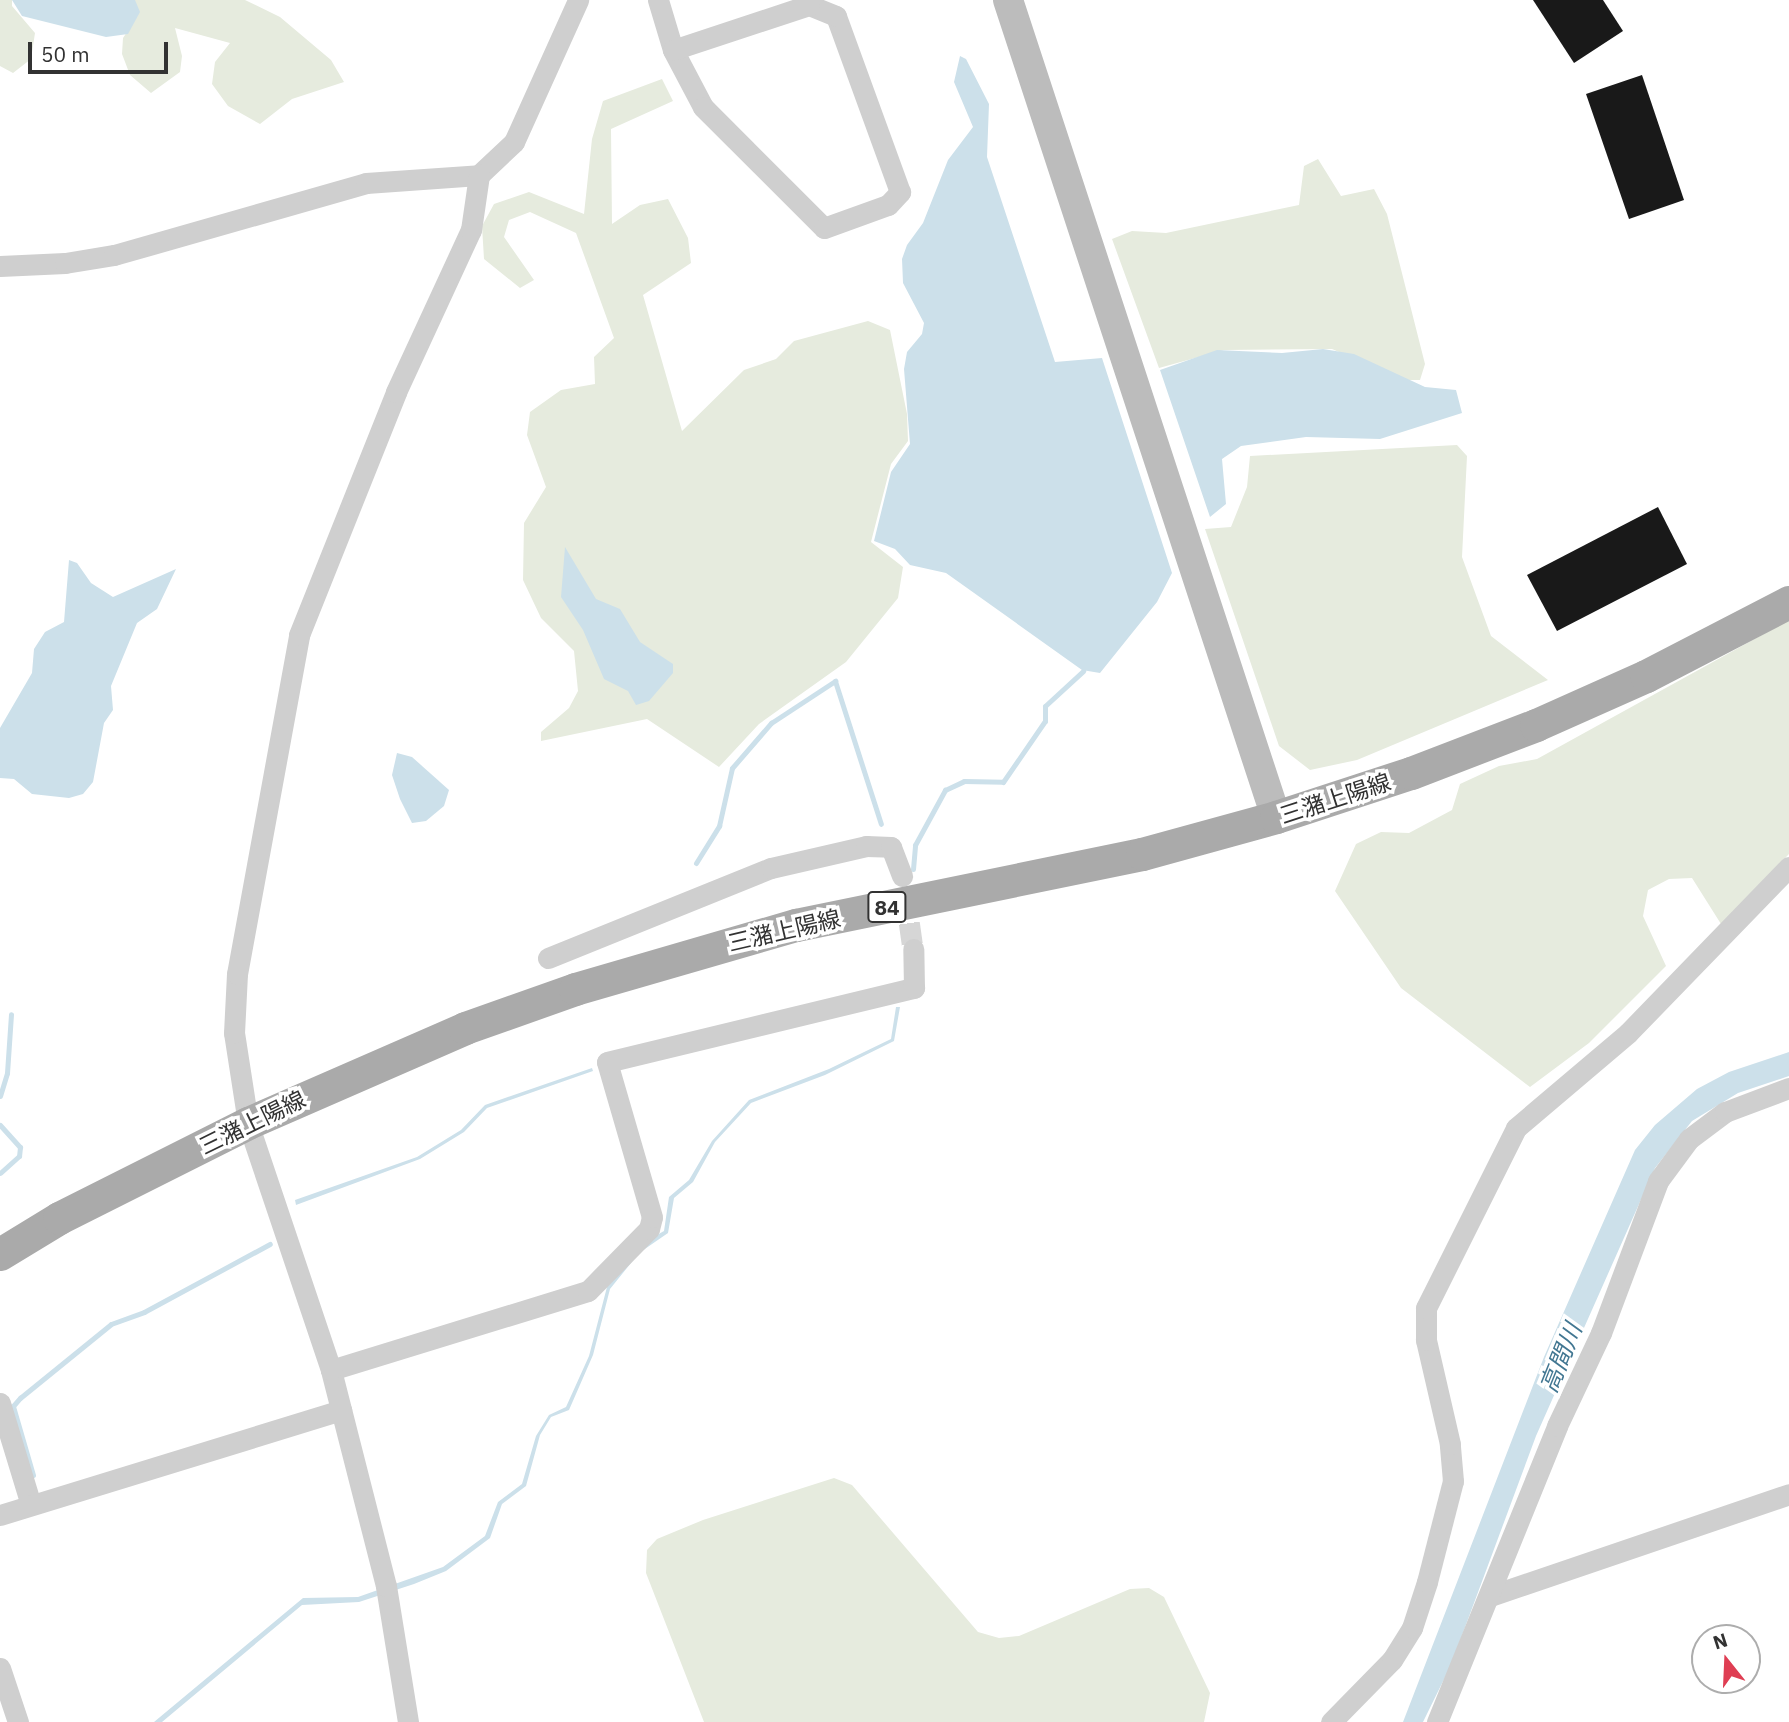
<!DOCTYPE html>
<meta charset="utf-8">
<style>
body{margin:0}
#map{position:relative;width:1789px;height:1722px;overflow:hidden;background:#fff;font-family:"IBM Plex Sans","Noto Sans JP",sans-serif}
div>[style]{position:absolute}
[style*='--x']{left:calc(var(--x)*1px);top:calc(var(--y)*1px);width:calc(var(--w)*1px);rotate:calc(var(--a)*1deg)}
.green>*{inset:0;background:#e6ebde}
.water>*{inset:0;background:#cce0ea}
.stream>*{height:5px;margin:-2.5px;padding:0 2.5px;transform-origin:2.5px;border-radius:2.5px;background:#cce0ea}
.building>*{inset:0;background:#191919}
.street-tunnel>*{height:21px;margin-top:-10.5px;transform-origin:0;background:repeating-linear-gradient(90deg,#d6d6d6 0 21px,transparent 0 31px)}
.street>*{height:21px;margin:-10.5px;padding:0 10.5px;transform-origin:10.5px;border-radius:10.5px;background:#cfcfcf}
.secondary>*{height:30px;margin:-15px;padding:0 15px;transform-origin:15px;border-radius:15px;background:#bcbcbc}
.primary>*{height:33px;margin:-16.5px;padding:0 16.5px;transform-origin:16.5px;border-radius:16.5px;background:#aaa}
span{translate:-50% -50%;white-space:nowrap;text-align:center;line-height:1.15;-webkit-text-stroke:7px #fff;paint-order:stroke}
.shield-label span{padding:2px 5px;background:#fff;border:2px solid;border-radius:5px;-webkit-text-stroke-width:0}
.shield-label{font-size:21px;color:#323232;font-weight:700}
.street-label{font-size:23px;color:#323232}
.water-label{font-size:24px;color:#427792;font-style:italic}
.north{position:absolute;left:1691px;top:1624px;width:70px;height:70px;box-sizing:border-box;background:#fff;border:2px solid #adadad;border-radius:50%;rotate:342deg;font-size:19px;font-weight:700;line-height:28px;text-align:center;color:#323232}
.north::after{content:'';display:block;margin:auto;width:24px;height:32px;background:#df3e53;clip-path:polygon(50% 0,100% 100%,50% 72%,0 100%)}
.scale{position:absolute;left:28px;top:42px;width:140px;height:32px;box-sizing:border-box;border:4px solid #323232;border-top:0;padding-left:9px;font-size:21px;line-height:24px;white-space:nowrap;color:#323232;-webkit-text-stroke:5px #fff;paint-order:stroke}
</style>
<div id="map">
<div class="green">
<div style="clip-path:polygon(0 0,12px 0,12px 6px,35px 33px,31px 59px,13px 73px,0 66px)"></div>
<div style="clip-path:polygon(134px 0,245px 0,280px 17px,331px 60px,344px 82px,292px 99px,260px 124px,228px 106px,212px 84px,215px 62px,230px 43px,175px 28px,182px 56px,180px 72px,151px 93px,130px 75px,122px 54px,123px 38px,133px 23px)"></div>
<div style="clip-path:polygon(662px 79px,673px 101px,611px 129px,612px 224px,640px 205px,668px 199px,688px 238px,691px 263px,643px 295px,682px 431px,744px 370px,776px 359px,794px 341px,868px 321px,890px 330px,907px 414px,908px 441px,891px 464px,871px 542px,903px 567px,898px 598px,846px 662px,759px 724px,719px 767px,647px 719px,541px 741px,541px 732px,569px 708px,578px 691px,574px 651px,541px 618px,523px 580px,524px 523px,546px 487px,527px 435px,530px 412px,561px 390px,595px 384px,594px 357px,614px 338px,576px 233px,530px 212px,509px 220px,504px 237px,534px 280px,520px 288px,484px 259px,482px 226px,494px 204px,529px 192px,584px 214px,592px 139px,603px 101px)"></div>
<div style="clip-path:polygon(1318px 159px,1341px 196px,1374px 189px,1387px 214px,1425px 364px,1420px 380px,1404px 380px,1332px 349px,1224px 350px,1159px 368px,1112px 239px,1132px 231px,1166px 233px,1299px 205px,1304px 166px)"></div>
<div style="clip-path:polygon(1457px 445px,1467px 456px,1462px 557px,1491px 636px,1548px 680px,1357px 760px,1310px 770px,1279px 746px,1205px 529px,1231px 527px,1247px 487px,1250px 456px)"></div>
<div style="clip-path:polygon(1789px 620px,1789px 854px,1721px 924px,1692px 878px,1669px 879px,1648px 890px,1643px 916px,1666px 966px,1589px 1043px,1530px 1087px,1401px 988px,1335px 891px,1356px 844px,1381px 832px,1409px 833px,1452px 810px,1460px 784px,1499px 766px,1537px 759px)"></div>
<div style="clip-path:polygon(834px 1478px,852px 1485px,978px 1632px,999px 1638px,1019px 1636px,1130px 1589px,1149px 1588px,1164px 1597px,1210px 1693px,1204px 1722px,704px 1722px,646px 1573px,647px 1550px,657px 1539px,703px 1520px)"></div>
</div>
<div class="water">
<div style="clip-path:polygon(12px 0,135px 0,140px 12px,128px 34px,106px 37px,22px 16px)"></div>
<div style="clip-path:polygon(960px 56px,966px 59px,989px 104px,987px 157px,1055px 362px,1102px 358px,1172px 573px,1157px 602px,1100px 673px,1082px 670px,946px 573px,910px 565px,895px 549px,874px 541px,891px 472px,910px 444px,904px 369px,907px 352px,922px 334px,924px 323px,903px 283px,902px 259px,907px 245px,923px 223px,948px 160px,973px 127px,954px 82px)"></div>
<div style="clip-path:polygon(1323px 349px,1354px 354px,1425px 387px,1456px 390px,1462px 413px,1380px 439px,1306px 437px,1241px 446px,1222px 459px,1226px 504px,1210px 517px,1160px 370px,1217px 350px,1282px 353px)"></div>
<div style="clip-path:polygon(565px 547px,596px 599px,620px 609px,640px 642px,673px 664px,673px 673px,649px 701px,636px 705px,628px 691px,604px 679px,583px 630px,561px 597px)"></div>
<div style="clip-path:polygon(69px 560px,77px 563px,91px 583px,113px 597px,176px 569px,157px 609px,137px 623px,111px 686px,113px 710px,104px 723px,93px 782px,83px 794px,69px 798px,32px 794px,14px 779px,0 778px,0 728px,32px 673px,34px 649px,45px 632px,64px 622px)"></div>
<div style="clip-path:polygon(397px 753px,412px 757px,449px 790px,444px 806px,426px 821px,412px 823px,400px 799px,392px 775px)"></div>
<div style="clip-path:polygon(896px 1007px,900px 1007px,894px 1041px,825px 1075px,751px 1103px,715px 1142px,693px 1182px,674px 1198px,668px 1233px,639px 1253px,610px 1289px,593px 1355px,569px 1410px,551px 1417px,540px 1435px,526px 1486px,502px 1504px,490px 1538px,446px 1571px,414px 1584px,359px 1602px,302px 1605px,162px 1722px,154px 1722px,303px 1598px,358px 1597px,443px 1567px,485px 1536px,498px 1502px,522px 1484px,536px 1436px,549px 1415px,566px 1407px,589px 1356px,607px 1287px,648px 1240px,664px 1231px,669px 1197px,689px 1180px,712px 1141px,749px 1100px,829px 1069px,891px 1039px)"></div>
<div style="clip-path:polygon(1789px 1052px,1789px 1076px,1738px 1093px,1692px 1121px,1655px 1168px,1536px 1436px,1451px 1665px,1423px 1722px,1403px 1722px,1544px 1357px,1635px 1150px,1655px 1125px,1697px 1089px,1729px 1072px)"></div>
<div style="clip-path:polygon(592px 1068px,593px 1071px,487px 1108px,464px 1132px,420px 1159px,296px 1205px,295px 1200px,417px 1157px,461px 1130px,485px 1105px)"></div>
</div>
<div class="stream">
<div style="--x:696;--y:863;--w:44;--a:-58.1"></div>
<div style="--x:719;--y:826;--w:59;--a:-77.4"></div>
<div style="--x:732;--y:768;--w:60;--a:-49.1"></div>
<div style="--x:771;--y:723;--w:77;--a:-33.3"></div>
<div style="--x:835;--y:681;--w:150;--a:72.2"></div>
<div style="--x:913;--y:869;--w:24;--a:-85"></div>
<div style="--x:915;--y:845;--w:63;--a:-61.4"></div>
<div style="--x:945;--y:790;--w:21;--a:-25"></div>
<div style="--x:964;--y:781;--w:39;--a:1"></div>
<div style="--x:1003;--y:782;--w:74;--a:-55.5"></div>
<div style="--x:1045;--y:721;--w:15;--a:-90"></div>
<div style="--x:1045;--y:706;--w:52;--a:-42.6"></div>
<div style="--x:0;--y:1096;--w:24;--a:-73"></div>
<div style="--x:7;--y:1073;--w:59;--a:-86.1"></div>
<div style="--x:0;--y:1125;--w:30;--a:48"></div>
<div style="--x:20;--y:1147;--w:9;--a:96"></div>
<div style="--x:19;--y:1156;--w:25;--a:138"></div>
<div style="--x:33;--y:1475;--w:72;--a:-106.2"></div>
<div style="--x:13;--y:1406;--w:11;--a:-49"></div>
<div style="--x:20;--y:1398;--w:117;--a:-39.1"></div>
<div style="--x:111;--y:1324;--w:35;--a:-20"></div>
<div style="--x:144;--y:1312;--w:143;--a:-28.4"></div>
</div>
<div class="building">
<div style="clip-path:polygon(1533px 0,1603px 0,1623px 31px,1574px 63px)"></div>
<div style="clip-path:polygon(1642px 75px,1684px 200px,1629px 219px,1586px 94px)"></div>
<div style="clip-path:polygon(1658px 507px,1687px 564px,1557px 631px,1527px 575px)"></div>
</div>
<div class="street-tunnel">
<div style="--x:905;--y:892;--w:58;--a:82"></div>
</div>
<div class="street">
<div style="--x:658;--y:0;--w:52;--a:73.3"></div>
<div style="--x:673;--y:50;--w:64;--a:62.2"></div>
<div style="--x:703;--y:107;--w:171;--a:45"></div>
<div style="--x:824;--y:228;--w:68;--a:-19.8"></div>
<div style="--x:888;--y:205;--w:18;--a:-47"></div>
<div style="--x:900;--y:192;--w:187;--a:-110"></div>
<div style="--x:836;--y:16;--w:29;--a:-158"></div>
<div style="--x:809;--y:5;--w:143;--a:161.7"></div>
<div style="--x:0;--y:266;--w:65;--a:-2.6"></div>
<div style="--x:65;--y:263;--w:50;--a:-9.3"></div>
<div style="--x:114;--y:255;--w:262;--a:-15.9"></div>
<div style="--x:366;--y:183;--w:113;--a:-4"></div>
<div style="--x:479;--y:175;--w:48;--a:-43.3"></div>
<div style="--x:514;--y:142;--w:156;--a:-65.7"></div>
<div style="--x:548;--y:958;--w:240;--a:-22"></div>
<div style="--x:771;--y:868;--w:98;--a:-13"></div>
<div style="--x:866;--y:846;--w:25;--a:2"></div>
<div style="--x:891;--y:847;--w:31;--a:69"></div>
<div style="--x:331;--y:1370;--w:269;--a:-17.1"></div>
<div style="--x:588;--y:1291;--w:87;--a:-45.5"></div>
<div style="--x:649;--y:1229;--w:12;--a:-76"></div>
<div style="--x:652;--y:1217;--w:161;--a:-106.2"></div>
<div style="--x:607;--y:1062;--w:316;--a:-13.6"></div>
<div style="--x:914;--y:988;--w:39;--a:-91"></div>
<div style="--x:0;--y:1403;--w:103;--a:73.1"></div>
<div style="--x:0;--y:1515;--w:357;--a:-17.1"></div>
<div style="--x:1490;--y:1596;--w:316;--a:-18.8"></div>
<div style="--x:0;--y:1668;--w:57;--a:71.6"></div>
<div style="--x:408;--y:1722;--w:138;--a:-99.2"></div>
<div style="--x:386;--y:1586;--w:223;--a:-104.3"></div>
<div style="--x:331;--y:1370;--w:261;--a:-108.6"></div>
<div style="--x:248;--y:1123;--w:91;--a:-98.8"></div>
<div style="--x:234;--y:1033;--w:59;--a:-87.1"></div>
<div style="--x:237;--y:974;--w:345;--a:-79.6"></div>
<div style="--x:299;--y:635;--w:262;--a:-68.2"></div>
<div style="--x:396;--y:392;--w:179;--a:-65.2"></div>
<div style="--x:471;--y:230;--w:56;--a:-81.7"></div>
<div style="--x:1331;--y:1722;--w:87;--a:-45.5"></div>
<div style="--x:1392;--y:1660;--w:38;--a:-58"></div>
<div style="--x:1412;--y:1628;--w:48;--a:-71.9"></div>
<div style="--x:1427;--y:1582;--w:104;--a:-75.6"></div>
<div style="--x:1453;--y:1481;--w:37;--a:-95"></div>
<div style="--x:1450;--y:1444;--w:107;--a:-103"></div>
<div style="--x:1426;--y:1340;--w:32;--a:-90"></div>
<div style="--x:1426;--y:1308;--w:201;--a:-63.4"></div>
<div style="--x:1516;--y:1128;--w:147;--a:-40.3"></div>
<div style="--x:1628;--y:1033;--w:231;--a:-45.9"></div>
<div style="--x:1437;--y:1722;--w:319;--a:-67.9"></div>
<div style="--x:1557;--y:1426;--w:103;--a:-64.7"></div>
<div style="--x:1601;--y:1333;--w:162;--a:-69.4"></div>
<div style="--x:1658;--y:1181;--w:52;--a:-53.6"></div>
<div style="--x:1689;--y:1139;--w:45;--a:-36.9"></div>
<div style="--x:1725;--y:1112;--w:68;--a:-20.6"></div>
</div>
<div class="secondary">
<div style="--x:1008;--y:0;--w:860;--a:71.84"></div>
</div>
<div class="primary">
<div style="--x:0;--y:1254;--w:69;--a:-31.4"></div>
<div style="--x:59;--y:1218;--w:212;--a:-26.7"></div>
<div style="--x:248;--y:1123;--w:237;--a:-23.6"></div>
<div style="--x:465;--y:1028;--w:117;--a:-19.5"></div>
<div style="--x:575;--y:989;--w:230;--a:-16.2"></div>
<div style="--x:796;--y:925;--w:353;--a:-11.6"></div>
<div style="--x:1142;--y:854;--w:139;--a:-15.4"></div>
<div style="--x:1276;--y:817;--w:142;--a:-18.1"></div>
<div style="--x:1411;--y:773;--w:134;--a:-21"></div>
<div style="--x:1536;--y:725;--w:120;--a:-24"></div>
<div style="--x:1646;--y:676;--w:161;--a:-27.4"></div>
</div>
<div class="shield-label">
<span style="left:887px;top:907px">84</span>
</div>
<div class="street-label">
<span style="left:1335px;top:798px;rotate:-18deg">三潴上陽線</span>
<span style="left:784px;top:930px;rotate:-13deg">三潴上陽線</span>
<span style="left:252px;top:1122px;rotate:-26deg">三潴上陽線</span>
</div>
<div class="water-label">
<span style="left:1561px;top:1358px;rotate:-68deg">高間川</span>
</div>
<div class="north">N</div>
<div class="scale">50 m</div>
</div>
